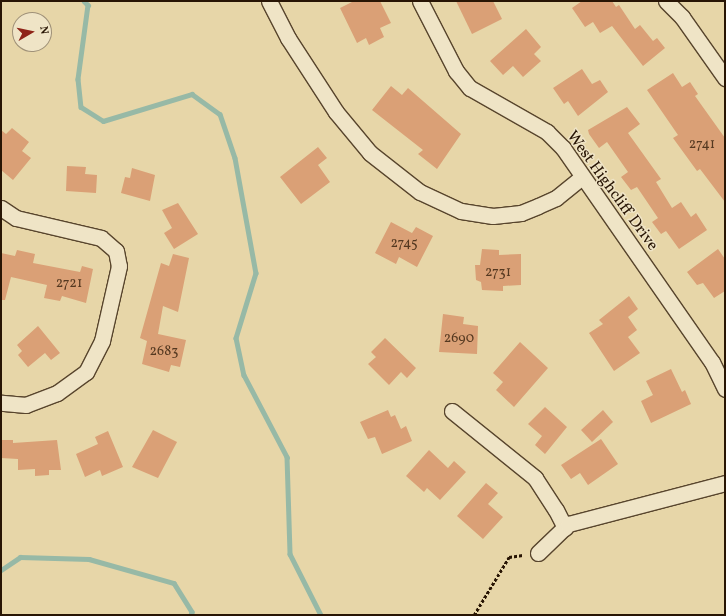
<!DOCTYPE html>
<style>
body{margin:0}
#map{position:relative;width:726px;height:616px;overflow:hidden;background:#e7d6a8;font-family:Vollkorn,serif}
div>[style]{position:absolute}
[style*='--x']{left:calc(var(--x)*1px);top:calc(var(--y)*1px);width:calc(var(--w)*1px);rotate:calc(var(--a)*1deg)}
.stream>*{height:4.5px;margin:-2.25px;padding:0 2.25px;transform-origin:2.25px;border-radius:2.25px;background:#97b9a6}
.building>*{inset:0;background:#daa076}
.path>*{height:2.5px;margin-top:-1.25px;transform-origin:0;background:repeating-linear-gradient(90deg,#281504 0 3px,transparent 0 5px)}
.roads{filter:drop-shadow(1px 0 #58452d) drop-shadow(-1px 0 #58452d) drop-shadow(0 1px #58452d) drop-shadow(0 -1px #58452d)}
.minor>*{height:15px;margin:-7.5px;padding:0 7.5px;transform-origin:7.5px;border-radius:7.5px;background:#efe4c6}
span{translate:-50% -50%;white-space:nowrap;text-align:center;line-height:1.15;-webkit-text-stroke:3px #efe4c6;paint-order:stroke}
.number-label{font-size:14px;color:#543820}
.number-label span{-webkit-text-stroke-width:0}
.street-label{font-size:16px;color:#281504}
.frame{position:absolute;inset:0;border:2px solid #281504;pointer-events:none}
.north{position:absolute;left:12px;top:12px;width:40px;height:40px;box-sizing:border-box;background:#efe4c6;border:1px solid #9f9178;border-radius:50%;rotate:81deg;font-size:11px;font-weight:700;line-height:16px;text-align:center;color:#281504}
.north::after{content:'';display:block;margin:auto;width:14px;height:18px;background:#8f2418;clip-path:polygon(50% 0,100% 100%,50% 72%,0 100%)}
</style>
<div id="map">
<div class="stream">
<div style="--x:84;--y:1;--w:6;--a:45"></div>
<div style="--x:88;--y:5;--w:75;--a:97.7"></div>
<div style="--x:78;--y:79;--w:28;--a:84"></div>
<div style="--x:81;--y:107;--w:26;--a:32"></div>
<div style="--x:103;--y:121;--w:93;--a:-16.9"></div>
<div style="--x:192;--y:94;--w:34;--a:36"></div>
<div style="--x:220;--y:114;--w:46;--a:71.2"></div>
<div style="--x:235;--y:158;--w:117;--a:79.7"></div>
<div style="--x:256;--y:273;--w:68;--a:107.1"></div>
<div style="--x:236;--y:338;--w:38;--a:78"></div>
<div style="--x:244;--y:375;--w:93;--a:62.3"></div>
<div style="--x:287;--y:457;--w:97;--a:88.2"></div>
<div style="--x:290;--y:554;--w:68;--a:63.1"></div>
<div style="--x:1;--y:570;--w:23;--a:-34"></div>
<div style="--x:20;--y:557;--w:69;--a:1.7"></div>
<div style="--x:89;--y:559;--w:88;--a:15.8"></div>
<div style="--x:174;--y:583;--w:34;--a:58"></div>
<div style="--x:192;--y:612;--w:3;--a:108"></div>
</div>
<div class="building">
<div style="clip-path:polygon(354px 1px,380px 1px,391px 23px,380px 28px,384px 37px,369px 45px,366px 38px,357px 43px,340px 8px)"></div>
<div style="clip-path:polygon(456px 1px,493px 1px,502px 19px,472px 34px)"></div>
<div style="clip-path:polygon(582px 1px,612px 1px,616px 7px,619px 5px,635px 29px,640px 25px,653px 41px,657px 38px,665px 48px,643px 66px,612px 26px,600px 33px,593px 22px,585px 27px,572px 8px)"></div>
<div style="clip-path:polygon(526px 29px,541px 47px,534px 54px,541px 61px,523px 77px,513px 66px,503px 75px,490px 61px)"></div>
<div style="clip-path:polygon(582px 69px,592px 84px,600px 80px,608px 92px,578px 116px,568px 101px,564px 104px,553px 88px)"></div>
<div style="clip-path:polygon(673px 73px,682px 87px,690px 82px,698px 94px,695px 96px,725px 138px,725px 202px,700px 169px,697px 171px,673px 138px,678px 135px,647px 90px)"></div>
<div style="clip-path:polygon(391px 86px,402px 95px,408px 88px,461px 134px,437px 169px,418px 154px,423px 150px,372px 110px)"></div>
<div style="clip-path:polygon(627px 107px,640px 124px,628px 133px,661px 179px,656px 182px,672px 208px,681px 202px,691px 217px,696px 213px,707px 230px,679px 249px,666px 231px,661px 234px,652px 222px,658px 218px,637px 187px,631px 190px,621px 177px,628px 172px,607px 142px,599px 148px,589px 134px,588px 130px)"></div>
<div style="clip-path:polygon(12px 128px,29px 142px,22px 151px,31px 158px,13px 180px,1px 170px,1px 130px,6px 134px)"></div>
<div style="clip-path:polygon(318px 147px,327px 158px,318px 165px,330px 182px,301px 204px,280px 177px)"></div>
<div style="clip-path:polygon(67px 166px,86px 167px,85px 174px,97px 175px,96px 193px,66px 191px)"></div>
<div style="clip-path:polygon(132px 168px,155px 175px,150px 201px,121px 193px,125px 177px,130px 178px)"></div>
<div style="clip-path:polygon(178px 203px,198px 234px,174px 249px,164px 233px,172px 228px,162px 210px)"></div>
<div style="clip-path:polygon(391px 222px,412px 233px,416px 227px,433px 236px,417px 267px,399px 257px,396px 264px,375px 253px)"></div>
<div style="clip-path:polygon(482px 249px,499px 250px,499px 255px,521px 254px,521px 285px,503px 286px,503px 291px,482px 290px,481px 282px,476px 280px,475px 265px,480px 265px)"></div>
<div style="clip-path:polygon(718px 249px,725px 259px,725px 291px,714px 298px,703px 283px,697px 285px,687px 272px)"></div>
<div style="clip-path:polygon(17px 250px,35px 254px,33px 263px,80px 272px,82px 266px,93px 269px,86px 303px,62px 296px,60px 301px,44px 298px,47px 285px,11px 277px,5px 300px,1px 300px,1px 253px,15px 256px)"></div>
<div style="clip-path:polygon(173px 254px,189px 258px,178px 312px,163px 306px,158px 334px,186px 340px,180px 367px,171px 365px,169px 372px,142px 364px,147px 341px,140px 338px,161px 263px,169px 266px)"></div>
<div style="clip-path:polygon(629px 296px,638px 309px,628px 317px,637px 330px,628px 337px,640px 353px,614px 371px,589px 333px,603px 324px,599px 320px)"></div>
<div style="clip-path:polygon(443px 314px,464px 317px,463px 324px,478px 326px,477px 354px,439px 352px)"></div>
<div style="clip-path:polygon(38px 326px,60px 353px,51px 360px,45px 353px,28px 367px,18px 355px,22px 351px,17px 345px)"></div>
<div style="clip-path:polygon(385px 338px,416px 368px,407px 378px,401px 372px,389px 385px,368px 364px,376px 357px,371px 352px)"></div>
<div style="clip-path:polygon(520px 342px,548px 368px,514px 407px,496px 390px,503px 382px,493px 373px)"></div>
<div style="clip-path:polygon(671px 369px,682px 392px,685px 390px,691px 404px,651px 423px,641px 401px,653px 395px,646px 381px)"></div>
<div style="clip-path:polygon(545px 407px,567px 427px,545px 454px,535px 445px,542px 436px,528px 424px)"></div>
<div style="clip-path:polygon(388px 410px,391px 417px,395px 415px,401px 429px,406px 426px,412px 441px,382px 454px,375px 437px,368px 439px,360px 422px)"></div>
<div style="clip-path:polygon(603px 410px,613px 422px,592px 442px,581px 430px)"></div>
<div style="clip-path:polygon(153px 430px,177px 442px,158px 478px,132px 467px)"></div>
<div style="clip-path:polygon(108px 431px,123px 467px,102px 476px,100px 470px,85px 477px,76px 454px,98px 444px,95px 437px)"></div>
<div style="clip-path:polygon(601px 439px,618px 464px,588px 485px,580px 473px,571px 479px,561px 465px)"></div>
<div style="clip-path:polygon(1px 440px,13px 440px,13px 443px,57px 440px,61px 470px,49px 470px,49px 475px,35px 476px,35px 469px,18px 470px,18px 459px,1px 458px)"></div>
<div style="clip-path:polygon(429px 450px,448px 468px,454px 461px,466px 472px,440px 500px,427px 488px,424px 492px,406px 476px)"></div>
<div style="clip-path:polygon(486px 483px,498px 493px,488px 504px,503px 517px,483px 539px,457px 516px)"></div>
</div>
<div class="path">
<div style="--x:474;--y:615;--w:68;--a:-58.9"></div>
<div style="--x:509;--y:557;--w:14;--a:-8"></div>
</div>
<div class="roads">
<div class="minor">
<div style="--x:269;--y:1;--w:42;--a:62.8"></div>
<div style="--x:288;--y:38;--w:88;--a:57"></div>
<div style="--x:336;--y:112;--w:53;--a:50.3"></div>
<div style="--x:370;--y:153;--w:63;--a:38"></div>
<div style="--x:420;--y:192;--w:45;--a:24.9"></div>
<div style="--x:461;--y:211;--w:32;--a:9"></div>
<div style="--x:493;--y:216;--w:28;--a:-6"></div>
<div style="--x:521;--y:213;--w:18;--a:-22"></div>
<div style="--x:538;--y:206;--w:20;--a:-24"></div>
<div style="--x:556;--y:198;--w:33;--a:-39"></div>
<div style="--x:420;--y:1;--w:79;--a:62.8"></div>
<div style="--x:456;--y:71;--w:22;--a:51"></div>
<div style="--x:470;--y:88;--w:89;--a:29.7"></div>
<div style="--x:547;--y:132;--w:23;--a:45"></div>
<div style="--x:563;--y:148;--w:261;--a:55.2"></div>
<div style="--x:712;--y:362;--w:30;--a:64"></div>
<div style="--x:666;--y:1;--w:23;--a:45"></div>
<div style="--x:682;--y:17;--w:75;--a:54.8"></div>
<div style="--x:1;--y:208;--w:18;--a:34"></div>
<div style="--x:16;--y:218;--w:87;--a:13.2"></div>
<div style="--x:101;--y:238;--w:20;--a:41"></div>
<div style="--x:116;--y:251;--w:15;--a:79"></div>
<div style="--x:119;--y:266;--w:77;--a:102.8"></div>
<div style="--x:102;--y:341;--w:35;--a:117"></div>
<div style="--x:86;--y:372;--w:36;--a:144"></div>
<div style="--x:57;--y:393;--w:33;--a:159"></div>
<div style="--x:26;--y:405;--w:25;--a:-175"></div>
<div style="--x:452;--y:411;--w:107;--a:38.9"></div>
<div style="--x:535;--y:478;--w:38;--a:57"></div>
<div style="--x:556;--y:510;--w:20;--a:63"></div>
<div style="--x:538;--y:553;--w:42;--a:-44"></div>
<div style="--x:568;--y:524;--w:162;--a:-14.6"></div>
</div>
</div>
<div class="number-label">
<span style="left:702px;top:145px">2741</span>
<span style="left:404px;top:244px">2745</span>
<span style="left:498px;top:273px">2731</span>
<span style="left:69px;top:284px">2721</span>
<span style="left:459px;top:339px">2690</span>
<span style="left:164px;top:352px">2683</span>
</div>
<div class="street-label">
<span style="left:612px;top:191px;rotate:54deg">West Highcliff Drive</span>
</div>
<div class="frame"></div>
<div class="north">N</div>
</div>
